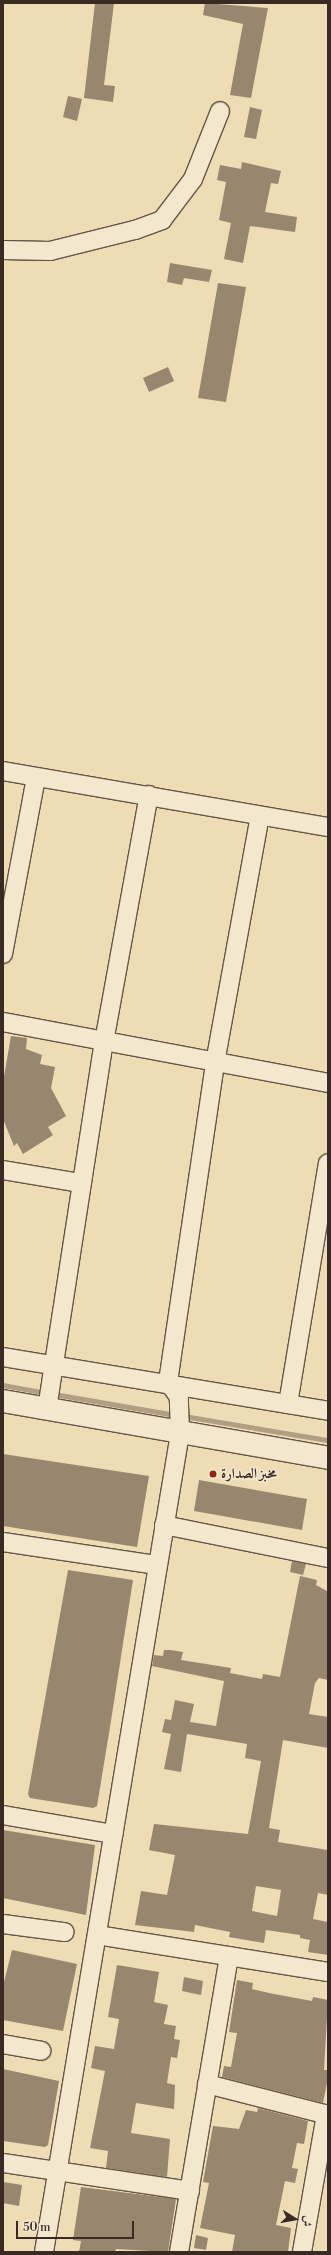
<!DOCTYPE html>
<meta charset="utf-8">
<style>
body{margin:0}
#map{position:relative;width:331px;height:2255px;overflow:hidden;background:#eddcb4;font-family:"Libre Bodoni",Amiri,serif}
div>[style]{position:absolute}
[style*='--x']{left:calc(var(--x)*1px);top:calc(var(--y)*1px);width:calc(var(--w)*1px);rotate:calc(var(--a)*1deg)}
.stream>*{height:4.5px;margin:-2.25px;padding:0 2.25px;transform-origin:2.25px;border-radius:2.25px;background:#b09f83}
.building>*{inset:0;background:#97876f}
.roads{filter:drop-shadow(1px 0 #665648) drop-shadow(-1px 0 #665648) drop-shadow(0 1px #665648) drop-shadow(0 -1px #665648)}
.minor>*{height:18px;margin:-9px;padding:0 9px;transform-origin:9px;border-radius:9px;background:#f3e8ce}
.tertiary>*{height:22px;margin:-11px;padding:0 11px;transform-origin:11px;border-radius:11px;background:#f3e8ce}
.dots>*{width:11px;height:11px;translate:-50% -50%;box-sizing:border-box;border:2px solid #f3e8ce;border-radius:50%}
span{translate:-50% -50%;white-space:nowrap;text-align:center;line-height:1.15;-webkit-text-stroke:3.5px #f3e8ce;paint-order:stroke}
.poi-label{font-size:14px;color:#392a24;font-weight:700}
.left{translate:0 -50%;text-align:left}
.frame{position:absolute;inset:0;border:4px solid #392a24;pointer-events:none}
.north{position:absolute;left:275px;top:2199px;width:40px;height:40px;-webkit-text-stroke:3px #f3e8ce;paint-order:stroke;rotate:101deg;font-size:11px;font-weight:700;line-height:16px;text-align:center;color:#392a24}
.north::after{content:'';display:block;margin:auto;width:14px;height:18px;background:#392a24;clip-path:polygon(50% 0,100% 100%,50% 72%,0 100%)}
.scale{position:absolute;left:16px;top:2221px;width:118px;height:18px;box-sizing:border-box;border:2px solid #392a24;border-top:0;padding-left:5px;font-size:12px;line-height:14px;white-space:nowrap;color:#392a24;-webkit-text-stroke:3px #f3e8ce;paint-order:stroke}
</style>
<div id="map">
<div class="stream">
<div style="--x:3;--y:1385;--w:45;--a:10.3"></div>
<div style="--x:54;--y:1394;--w:123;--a:9.8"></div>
<div style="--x:184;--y:1416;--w:146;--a:9.5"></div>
</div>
<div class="building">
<div style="clip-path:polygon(95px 3px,114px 3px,104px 85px,115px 86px,113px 102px,84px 98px)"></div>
<div style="clip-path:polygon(205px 3px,268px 8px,251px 98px,230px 95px,243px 24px,203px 15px)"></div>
<div style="clip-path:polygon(68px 96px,82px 99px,77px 121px,63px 117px)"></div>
<div style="clip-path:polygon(250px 107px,262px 110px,256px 139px,244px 137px)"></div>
<div style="clip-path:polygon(242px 162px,281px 171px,278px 184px,271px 183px,265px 212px,297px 217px,295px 232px,250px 226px,243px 263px,224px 259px,231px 223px,219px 220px,226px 182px,217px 180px,220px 165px,241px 169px)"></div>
<div style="clip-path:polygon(170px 263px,212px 270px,209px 282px,184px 278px,182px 285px,167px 282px)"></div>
<div style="clip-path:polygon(218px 283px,246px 287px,226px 402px,198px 398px)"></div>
<div style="clip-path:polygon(168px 367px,174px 381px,149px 392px,143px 378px)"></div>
<div style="clip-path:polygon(11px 1036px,27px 1038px,26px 1049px,42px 1055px,40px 1064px,55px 1067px,51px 1088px,66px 1116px,48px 1127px,53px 1135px,23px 1154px,17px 1143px,14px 1146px,3px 1119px,3px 1082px)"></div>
<div style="clip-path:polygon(3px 1454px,149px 1476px,137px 1547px,3px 1526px)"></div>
<div style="clip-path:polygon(199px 1480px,307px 1499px,302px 1530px,194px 1511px)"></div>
<div style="clip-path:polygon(292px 1561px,306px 1564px,303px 1575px,290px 1572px)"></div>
<div style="clip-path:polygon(68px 1570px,133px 1580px,110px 1727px,97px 1806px,93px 1808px,30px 1798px,28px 1794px)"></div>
<div style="clip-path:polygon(evenodd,300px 1576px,317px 1580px,316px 1585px,327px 1591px,328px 1680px,319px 1678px,315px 1683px,309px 1714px,328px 1717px,328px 1748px,283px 1740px,269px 1828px,280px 1830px,278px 1842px,328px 1850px,328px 1895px,318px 1893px,313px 1919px,328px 1922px,328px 1955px,308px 1952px,310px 1940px,300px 1938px,300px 1935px,266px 1930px,264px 1943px,229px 1937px,230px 1932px,195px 1925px,194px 1932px,135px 1925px,141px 1891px,167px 1895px,175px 1855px,149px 1850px,154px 1824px,248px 1834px,261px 1761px,245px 1758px,247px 1744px,187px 1734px,181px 1772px,164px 1769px,171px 1734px,162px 1732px,165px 1719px,171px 1720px,175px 1700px,194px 1704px,190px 1722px,216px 1726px,224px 1681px,152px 1666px,154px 1655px,163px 1656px,164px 1650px,170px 1650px,183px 1652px,181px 1660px,231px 1668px,230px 1673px,262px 1679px,263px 1674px,280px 1677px,300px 1576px,256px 1886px,281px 1890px,277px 1916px,252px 1911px,256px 1886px)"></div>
<div style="clip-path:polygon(3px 1830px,95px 1845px,86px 1915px,3px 1898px)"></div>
<div style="clip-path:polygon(12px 1950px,77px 1964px,63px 2031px,3px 2020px,3px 1986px)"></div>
<div style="clip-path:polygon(117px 1965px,159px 1972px,154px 2002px,168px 2005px,164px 2024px,176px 2026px,174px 2039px,180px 2040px,177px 2058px,171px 2057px,167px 2083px,175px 2085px,174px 2109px,136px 2103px,131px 2133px,170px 2139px,167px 2177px,106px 2168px,108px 2151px,90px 2148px,105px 2071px,91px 2068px,95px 2046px,114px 2049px,119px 2019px,108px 2017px)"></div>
<div style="clip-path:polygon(184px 1977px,203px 1981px,201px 1995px,182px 1991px)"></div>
<div style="clip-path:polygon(237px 1980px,253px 1983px,252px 1989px,269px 1993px,312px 2001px,313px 1997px,328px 2000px,324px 2070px,328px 2070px,328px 2078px,323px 2103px,222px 2077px,224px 2066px,231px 2067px,237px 2033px,229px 2032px)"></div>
<div style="clip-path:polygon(3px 2069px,59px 2081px,48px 2145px,45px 2147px,3px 2141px)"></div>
<div style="clip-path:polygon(258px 2108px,308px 2121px,304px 2144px,297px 2143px,292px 2168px,298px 2169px,295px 2183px,285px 2181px,276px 2225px,291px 2228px,288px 2252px,232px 2252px,235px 2235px,200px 2228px,209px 2183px,203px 2182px,213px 2126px,239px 2129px,246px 2110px,257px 2112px)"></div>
<div style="clip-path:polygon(3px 2182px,22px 2185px,19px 2206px,3px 2203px)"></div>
<div style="clip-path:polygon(81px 2187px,176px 2199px,168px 2252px,116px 2249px,115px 2252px,79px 2252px,81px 2241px,73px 2240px)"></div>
<div style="clip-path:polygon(196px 2235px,208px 2238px,206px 2250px,194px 2248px)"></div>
</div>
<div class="roads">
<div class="minor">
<div style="--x:3;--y:250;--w:47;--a:1.2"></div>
<div style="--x:50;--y:251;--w:88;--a:-13.9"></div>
<div style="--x:135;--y:230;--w:29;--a:-20"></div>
<div style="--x:162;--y:220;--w:51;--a:-52.9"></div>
<div style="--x:193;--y:179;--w:73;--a:-68.3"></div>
<div style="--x:3;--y:771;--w:330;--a:9.8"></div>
<div style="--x:3;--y:954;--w:179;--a:-79.4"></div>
<div style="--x:3;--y:1022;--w:331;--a:10.6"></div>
<div style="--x:3;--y:1170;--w:79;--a:9.5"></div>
<div style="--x:3;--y:1357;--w:329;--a:9.4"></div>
<div style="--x:288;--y:1404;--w:244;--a:-80.6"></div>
<div style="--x:47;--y:1409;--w:371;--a:-81.2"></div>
<div style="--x:104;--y:1042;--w:251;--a:-79.7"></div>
<div style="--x:164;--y:1525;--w:167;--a:11.4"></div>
<div style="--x:3;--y:1542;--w:156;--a:8.5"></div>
<div style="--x:3;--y:1815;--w:112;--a:9.8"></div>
<div style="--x:3;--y:1924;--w:62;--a:7.5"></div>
<div style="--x:97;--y:1935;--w:234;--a:9.1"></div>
<div style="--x:3;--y:2044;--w:39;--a:10"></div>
<div style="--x:207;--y:2084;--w:125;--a:14.4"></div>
<div style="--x:3;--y:2163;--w:189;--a:8.5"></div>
<div style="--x:44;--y:2252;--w:830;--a:-80.57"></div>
<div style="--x:180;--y:1433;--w:36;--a:-92"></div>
<div style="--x:179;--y:1397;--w:19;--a:-126"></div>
<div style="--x:168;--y:1382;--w:322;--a:-81.6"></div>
<div style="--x:215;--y:1063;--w:251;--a:-79.7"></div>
<div style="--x:179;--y:2252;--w:300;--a:-80.4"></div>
<div style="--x:302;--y:2252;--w:140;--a:-80.1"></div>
</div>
<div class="tertiary">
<div style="--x:3;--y:1401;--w:330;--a:9.9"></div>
</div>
</div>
<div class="dots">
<div style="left:213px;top:1474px;background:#8f2418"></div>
</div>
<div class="poi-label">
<span class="left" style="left:221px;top:1474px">مخبز الصدارة</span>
</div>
<div class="frame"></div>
<div class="north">ش</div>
<div class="scale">50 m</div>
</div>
